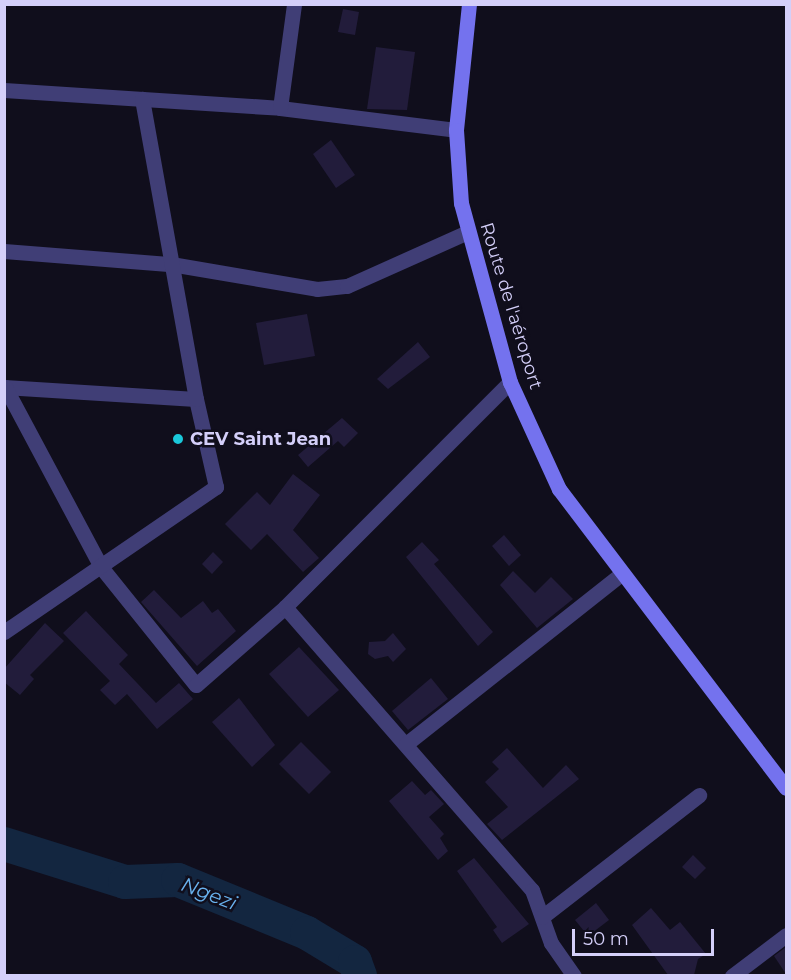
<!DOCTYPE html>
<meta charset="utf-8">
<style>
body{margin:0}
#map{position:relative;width:791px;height:980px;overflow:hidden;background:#100e1c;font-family:Montserrat,sans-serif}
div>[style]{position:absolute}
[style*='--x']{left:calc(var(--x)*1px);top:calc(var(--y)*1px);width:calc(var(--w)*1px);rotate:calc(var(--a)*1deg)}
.river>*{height:34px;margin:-17px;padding:0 17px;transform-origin:17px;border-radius:17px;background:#132640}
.building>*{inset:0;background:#221c3b}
.street>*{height:15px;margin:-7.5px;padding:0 7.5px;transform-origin:7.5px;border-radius:7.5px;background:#403e76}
.secondary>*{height:15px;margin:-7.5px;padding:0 7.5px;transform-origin:7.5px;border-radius:7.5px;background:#7472ee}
.dots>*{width:16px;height:16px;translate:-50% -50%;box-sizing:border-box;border:3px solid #100e1c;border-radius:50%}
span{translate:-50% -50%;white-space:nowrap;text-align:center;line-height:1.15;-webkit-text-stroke:5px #100e1c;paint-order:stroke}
.street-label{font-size:18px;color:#d4cff9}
.poi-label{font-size:18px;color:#d4cff9;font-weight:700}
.left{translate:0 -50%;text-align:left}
.water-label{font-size:20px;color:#69b1ed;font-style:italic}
.frame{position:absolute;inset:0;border:6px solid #d4cff9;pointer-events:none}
.scale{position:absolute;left:572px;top:929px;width:142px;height:27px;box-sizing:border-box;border:3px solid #d4cff9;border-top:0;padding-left:8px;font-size:18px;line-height:21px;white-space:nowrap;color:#d4cff9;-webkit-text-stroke:4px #100e1c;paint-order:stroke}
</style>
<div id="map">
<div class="river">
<div style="--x:4;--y:844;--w:127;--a:17.4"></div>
<div style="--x:125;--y:882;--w:53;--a:-2.2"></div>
<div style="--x:178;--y:880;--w:139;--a:22.3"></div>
<div style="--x:307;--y:933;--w:56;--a:31.1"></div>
<div style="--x:355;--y:962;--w:15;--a:70"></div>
</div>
<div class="building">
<div style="clip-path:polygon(343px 9px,359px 12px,355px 35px,338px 32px)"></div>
<div style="clip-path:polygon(376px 47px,415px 52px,407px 110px,367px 109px)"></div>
<div style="clip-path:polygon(331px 140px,355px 175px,336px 188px,313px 154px)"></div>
<div style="clip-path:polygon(307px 314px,315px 356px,264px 365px,256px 323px)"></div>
<div style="clip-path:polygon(418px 342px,430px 357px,388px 389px,377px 379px)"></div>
<div style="clip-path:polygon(342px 418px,358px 433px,344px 447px,338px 441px,308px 467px,298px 455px)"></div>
<div style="clip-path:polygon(293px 474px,320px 495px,293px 530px,319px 558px,303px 572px,267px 534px,251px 550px,225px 524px,257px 492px,270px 505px)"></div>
<div style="clip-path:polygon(504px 535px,521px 555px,509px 566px,492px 546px)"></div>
<div style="clip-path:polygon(422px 542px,439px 560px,434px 564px,493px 632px,478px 646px,406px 557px)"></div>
<div style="clip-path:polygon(213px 552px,223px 562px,212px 574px,202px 564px)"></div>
<div style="clip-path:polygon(513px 571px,535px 593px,551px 577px,573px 599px,537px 628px,500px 585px)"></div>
<div style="clip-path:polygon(154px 590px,181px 618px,203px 601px,212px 613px,218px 609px,236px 631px,197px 666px,141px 602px)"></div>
<div style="clip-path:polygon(86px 611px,128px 655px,119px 664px,156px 703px,179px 683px,193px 699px,157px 729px,127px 694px,115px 705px,100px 690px,110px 681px,63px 633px)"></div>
<div style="clip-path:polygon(45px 623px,64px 641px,30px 675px,34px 679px,20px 695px,4px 682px,4px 669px)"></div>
<div style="clip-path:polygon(393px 633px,406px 649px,393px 662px,388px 656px,375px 659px,368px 654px,369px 642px,385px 641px)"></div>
<div style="clip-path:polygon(299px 647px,339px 690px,308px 717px,269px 674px)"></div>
<div style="clip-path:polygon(431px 678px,448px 699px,408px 730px,392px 711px)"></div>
<div style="clip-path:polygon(239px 698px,275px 745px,252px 767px,212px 722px)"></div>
<div style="clip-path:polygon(301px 742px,331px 772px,309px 794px,279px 764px)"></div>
<div style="clip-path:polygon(507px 748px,543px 788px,566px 765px,579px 779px,502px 840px,487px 824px,508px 807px,485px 782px,499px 769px,492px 762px)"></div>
<div style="clip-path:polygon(412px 781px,425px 795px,431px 790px,444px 804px,429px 817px,444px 834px,440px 838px,448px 851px,438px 860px,389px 801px)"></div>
<div style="clip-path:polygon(693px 855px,706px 868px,695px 879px,682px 867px)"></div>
<div style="clip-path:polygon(474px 858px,529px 924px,502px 943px,493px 930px,497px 927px,457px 871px)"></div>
<div style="clip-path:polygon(596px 903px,609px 920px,588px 936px,575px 920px)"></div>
<div style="clip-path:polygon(651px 908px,670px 930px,680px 922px,706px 954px,698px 959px,694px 975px,668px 975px,632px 925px)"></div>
<div style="clip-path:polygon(786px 947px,786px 974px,774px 956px)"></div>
</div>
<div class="street">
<div style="--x:4;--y:90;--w:277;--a:3.7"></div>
<div style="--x:280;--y:108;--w:177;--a:7.1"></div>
<div style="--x:280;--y:108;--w:105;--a:-82.3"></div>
<div style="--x:4;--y:251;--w:168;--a:4.5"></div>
<div style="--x:171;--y:264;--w:148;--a:9.7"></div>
<div style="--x:317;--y:289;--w:30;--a:-6"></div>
<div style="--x:347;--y:286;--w:133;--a:-24.1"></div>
<div style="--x:4;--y:387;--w:192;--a:3.6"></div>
<div style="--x:5;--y:387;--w:204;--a:61.9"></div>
<div style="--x:101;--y:567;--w:151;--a:51.2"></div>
<div style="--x:196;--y:685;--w:118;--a:-41.2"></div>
<div style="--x:285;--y:607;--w:318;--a:-45"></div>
<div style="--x:285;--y:607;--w:376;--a:48.9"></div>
<div style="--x:532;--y:890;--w:56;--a:70.3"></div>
<div style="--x:551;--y:943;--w:40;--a:55.1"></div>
<div style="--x:4;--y:632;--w:257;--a:-34.4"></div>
<div style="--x:216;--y:487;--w:90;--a:-102.8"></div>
<div style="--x:196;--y:399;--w:305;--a:-100.2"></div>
<div style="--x:406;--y:744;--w:274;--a:-38.3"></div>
<div style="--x:542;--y:917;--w:199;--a:-37.8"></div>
<div style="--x:732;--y:976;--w:68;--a:-37.2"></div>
</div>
<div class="secondary">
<div style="--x:469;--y:4;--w:127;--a:95.9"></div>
<div style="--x:456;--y:130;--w:73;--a:86.1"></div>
<div style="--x:461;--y:203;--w:186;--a:74.7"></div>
<div style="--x:510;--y:382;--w:118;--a:65.4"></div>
<div style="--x:559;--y:489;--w:375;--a:52.8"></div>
</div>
<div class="dots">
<div style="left:178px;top:439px;background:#1ac8da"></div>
</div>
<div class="street-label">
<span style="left:511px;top:306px;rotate:73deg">Route de l'aéroport</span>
</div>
<div class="poi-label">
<span class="left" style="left:190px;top:439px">CEV Saint Jean</span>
</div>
<div class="water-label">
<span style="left:209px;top:894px;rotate:21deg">Ngezi</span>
</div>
<div class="frame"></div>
<div class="scale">50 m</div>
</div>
